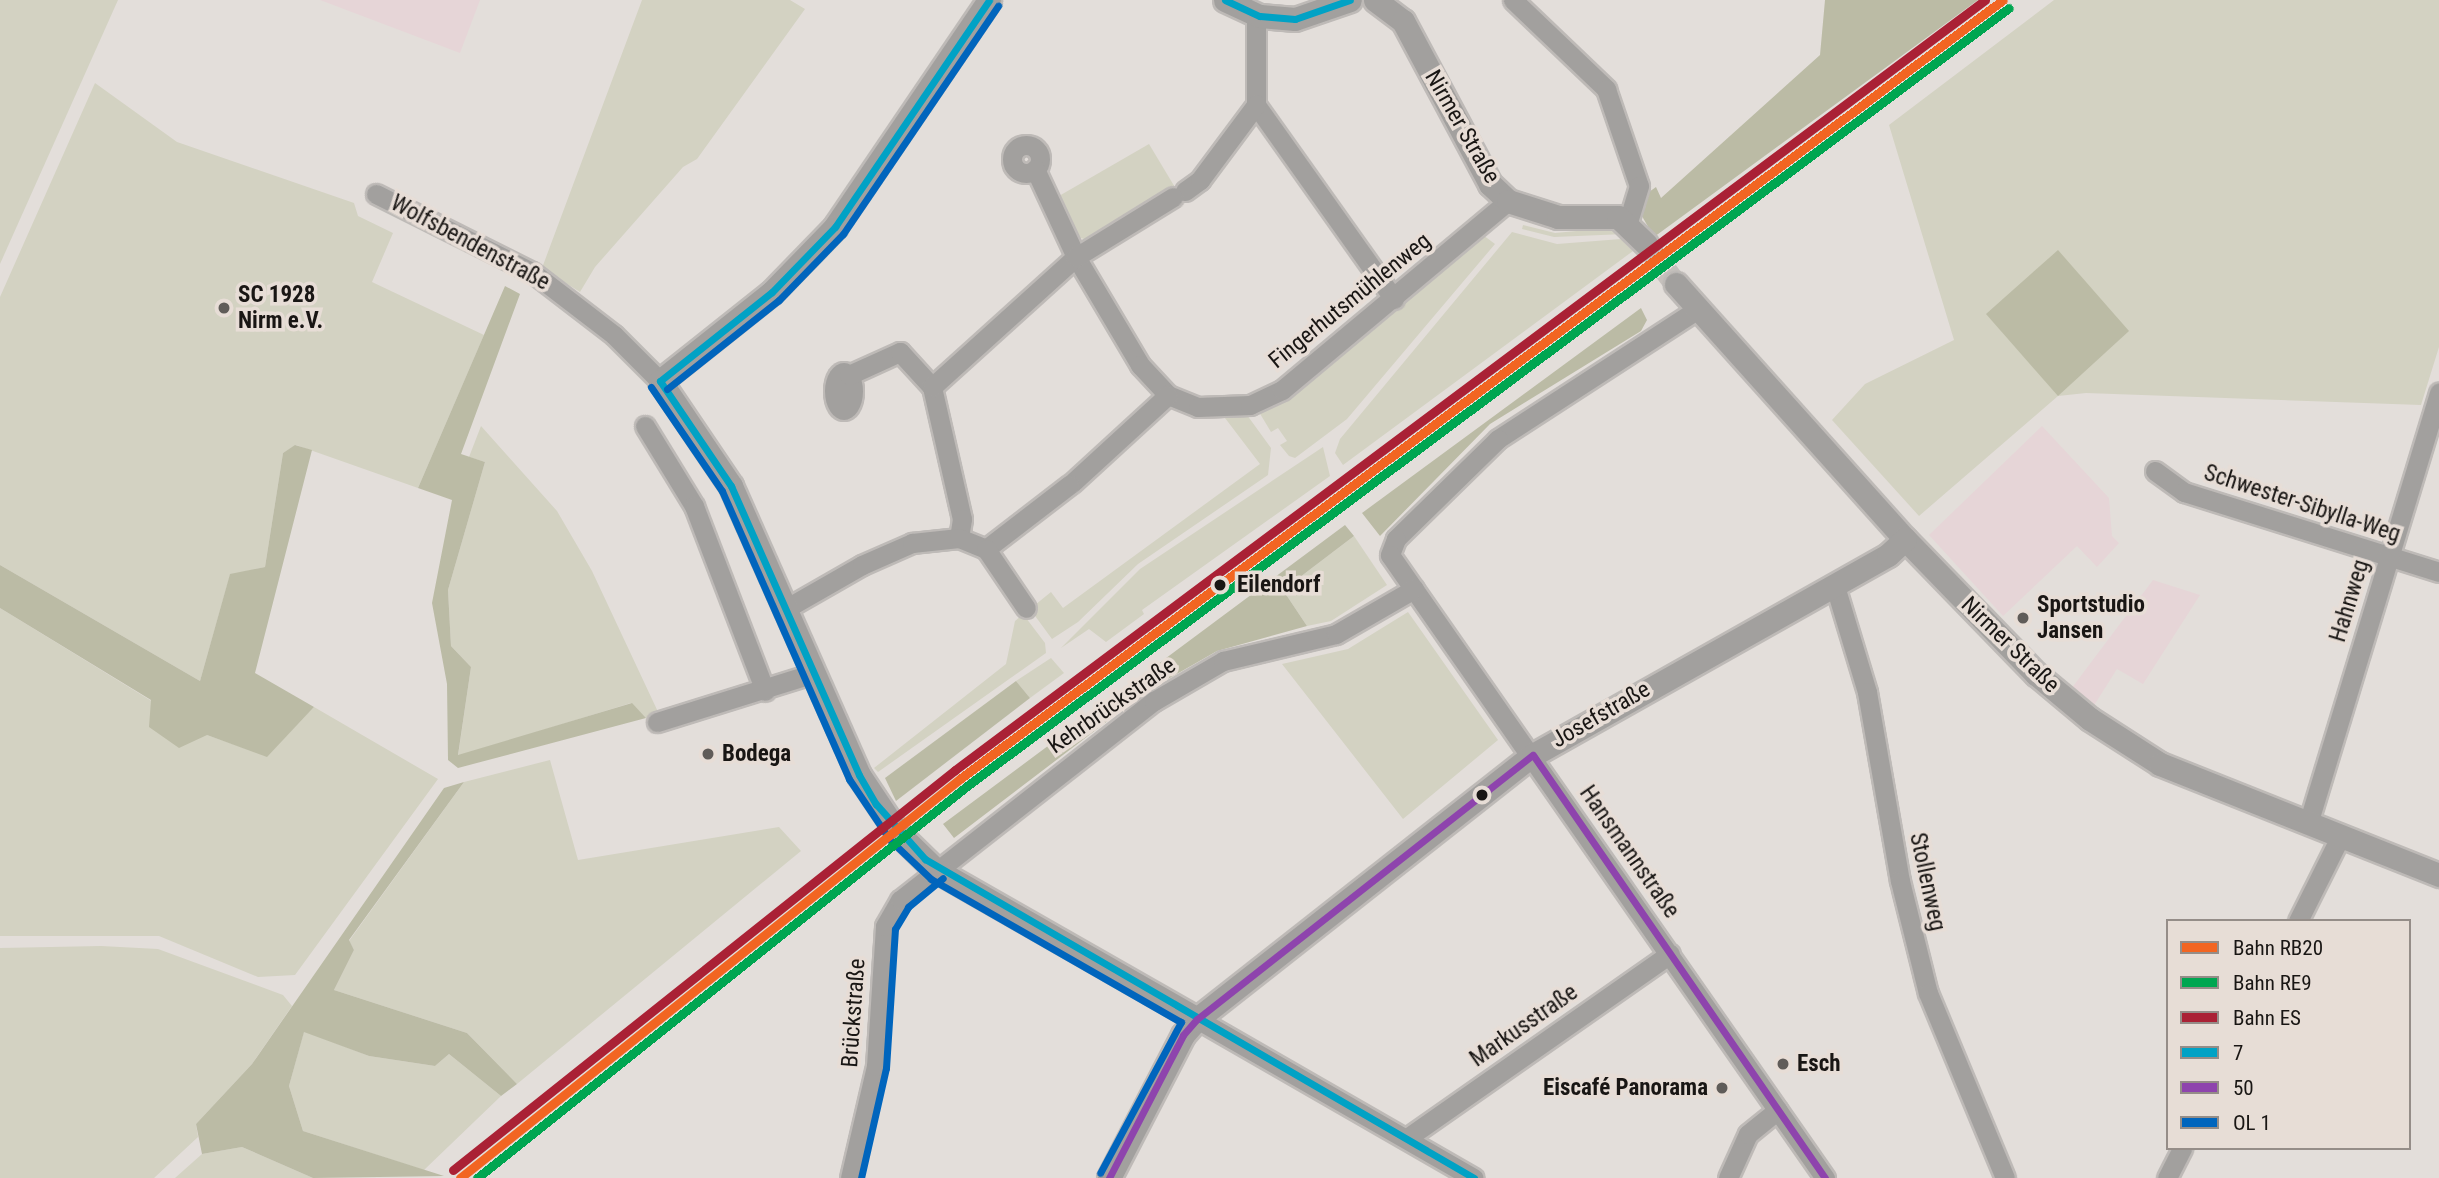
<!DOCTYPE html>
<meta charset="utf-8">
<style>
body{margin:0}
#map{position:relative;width:2439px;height:1178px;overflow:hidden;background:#e3deda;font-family:"Roboto Condensed",sans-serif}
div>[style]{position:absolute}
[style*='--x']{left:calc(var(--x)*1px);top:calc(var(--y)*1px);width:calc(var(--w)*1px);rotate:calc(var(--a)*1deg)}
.commercial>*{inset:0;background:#e6d5d7}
.green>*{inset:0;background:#d3d2c2}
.forest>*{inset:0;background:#bbbba5}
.tertiary-tunnel>*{height:23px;margin-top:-11.5px;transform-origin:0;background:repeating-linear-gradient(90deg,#c5c0bc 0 23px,transparent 0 34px)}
.roads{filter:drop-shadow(2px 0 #bebab7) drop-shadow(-2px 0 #bebab7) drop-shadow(0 2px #bebab7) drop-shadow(0 -2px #bebab7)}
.minor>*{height:19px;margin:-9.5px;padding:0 9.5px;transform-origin:9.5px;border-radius:9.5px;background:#a2a09e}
.minor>.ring{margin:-9.5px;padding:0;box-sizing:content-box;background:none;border:19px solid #a2a09e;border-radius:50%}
.tertiary>*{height:23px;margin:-11.5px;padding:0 11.5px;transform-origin:11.5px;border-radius:11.5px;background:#a2a09e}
.bus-1>*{height:7px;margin:-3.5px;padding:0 3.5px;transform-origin:3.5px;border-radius:3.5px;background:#01a2c5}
.bus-2>*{height:7px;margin:-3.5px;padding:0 3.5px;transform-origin:3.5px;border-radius:3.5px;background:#8e44ad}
.bus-3>*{height:7px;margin:-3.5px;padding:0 3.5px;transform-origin:3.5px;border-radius:3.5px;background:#0065bd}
.rail-1>*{height:9px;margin:-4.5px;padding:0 4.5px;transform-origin:4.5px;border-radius:4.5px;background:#f26522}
.rail-2>*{height:9px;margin:-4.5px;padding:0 4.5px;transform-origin:4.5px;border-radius:4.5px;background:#00a651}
.rail-3>*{height:9px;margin:-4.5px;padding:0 4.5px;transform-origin:4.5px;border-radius:4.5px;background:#aa2135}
.dots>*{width:19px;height:19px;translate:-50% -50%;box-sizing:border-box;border:4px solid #e7ddd6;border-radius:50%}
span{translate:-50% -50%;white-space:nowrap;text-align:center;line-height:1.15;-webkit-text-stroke:7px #e7ddd6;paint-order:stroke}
.street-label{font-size:23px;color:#191614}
.poi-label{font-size:23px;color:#191614;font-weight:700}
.left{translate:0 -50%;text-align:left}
.right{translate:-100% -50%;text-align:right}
.stop-label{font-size:23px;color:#191614;font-weight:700}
.legend{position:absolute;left:2166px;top:919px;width:245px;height:231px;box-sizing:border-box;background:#e7ddd6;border:2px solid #958d88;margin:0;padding:9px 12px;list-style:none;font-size:21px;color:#191614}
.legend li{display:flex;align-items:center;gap:14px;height:35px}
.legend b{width:35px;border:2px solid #958d88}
</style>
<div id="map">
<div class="commercial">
<div style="clip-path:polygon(320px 0,480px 0,460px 53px)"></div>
<div style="clip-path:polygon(2042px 426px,2109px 498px,2112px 536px,2119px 543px,2097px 567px,2077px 546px,2003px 616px,1929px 535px)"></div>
<div style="clip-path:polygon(2153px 580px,2200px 595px,2143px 684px,2117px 669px,2093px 707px,2071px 689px)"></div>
</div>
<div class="green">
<div style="clip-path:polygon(0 0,118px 0,0 264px)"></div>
<div style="clip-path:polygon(642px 0,790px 0,805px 9px,697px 159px,683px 167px,595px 267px,580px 292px,542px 268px)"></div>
<div style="clip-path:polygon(2054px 0,2439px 0,2439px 347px,2421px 405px,2086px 393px,2058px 396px,1919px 516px,1832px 420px,1865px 384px,1954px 340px,1889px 125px)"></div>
<div style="clip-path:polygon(95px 83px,177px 142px,354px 203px,358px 216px,393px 233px,372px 282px,484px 335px,418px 488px,296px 445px,283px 453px,265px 567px,230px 575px,200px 681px,0 565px,0 297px)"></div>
<div style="clip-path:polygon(1149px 144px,1176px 189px,1088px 240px,1077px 237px,1059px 196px)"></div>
<div style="clip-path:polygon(1523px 225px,1555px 233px,1609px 228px,1625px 234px,1554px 237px,1522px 229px)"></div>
<div style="clip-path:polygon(1512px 232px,1557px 244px,1621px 239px,1633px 251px,1343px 465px,1335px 453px,1340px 439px)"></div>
<div style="clip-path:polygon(1483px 235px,1495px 244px,1347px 419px,1295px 458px,1289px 456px,1280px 445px,1287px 441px,1278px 428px,1271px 432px,1259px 412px,1347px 350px)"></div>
<div style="clip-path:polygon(1247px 415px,1271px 448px,1268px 475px,1138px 564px,1078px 622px,1052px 639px,1030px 609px,1051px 592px,1063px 608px,1260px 464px,1225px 418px)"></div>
<div style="clip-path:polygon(481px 426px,557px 511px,592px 571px,659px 714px,646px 718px,631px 703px,458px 756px,471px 667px,451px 646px,448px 590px,485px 462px,469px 457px)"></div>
<div style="clip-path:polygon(1323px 447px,1330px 476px,1142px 610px,1144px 614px,1106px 642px,1089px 629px,1061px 648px,1140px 569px)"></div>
<div style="clip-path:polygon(1354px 536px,1387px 585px,1331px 621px,1307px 626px,1283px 590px)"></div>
<div style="clip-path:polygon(0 608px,207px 735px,267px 756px,314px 707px,438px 779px,295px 975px,258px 977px,159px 936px,0 936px)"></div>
<div style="clip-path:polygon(1408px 612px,1498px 740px,1403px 819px,1282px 664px,1348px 649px)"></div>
<div style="clip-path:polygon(1023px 614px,1045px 643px,1046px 653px,878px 772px,874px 768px,1006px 664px,1015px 621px)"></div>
<div style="clip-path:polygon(1051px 658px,1064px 673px,1030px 698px,1016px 681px)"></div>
<div style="clip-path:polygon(550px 760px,578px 860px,779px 827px,801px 851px,517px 1084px,467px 1033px,334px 990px,354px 950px,349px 941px,464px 782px)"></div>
<div style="clip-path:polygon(101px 946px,158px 949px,283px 995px,292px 1006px,252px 1064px,196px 1124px,198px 1137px,154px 1178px,0 1178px,0 948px)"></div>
<div style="clip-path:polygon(304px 1031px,369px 1056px,435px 1066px,449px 1054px,501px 1096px,424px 1170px,303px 1131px,289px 1086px)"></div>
<div style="clip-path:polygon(242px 1147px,313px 1178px,175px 1178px,202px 1154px)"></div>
</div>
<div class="forest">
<div style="clip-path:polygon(1825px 0,1978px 0,1654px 237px,1639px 211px,1642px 197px,1656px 187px,1661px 198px,1820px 55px)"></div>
<div style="clip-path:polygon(2058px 250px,2129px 331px,2058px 396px,1986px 314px)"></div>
<div style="clip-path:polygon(505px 286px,520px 294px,461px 454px,485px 462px,448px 590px,451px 646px,471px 667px,458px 755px,632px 703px,646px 718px,458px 768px,448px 760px,447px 684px,432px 603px,452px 500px,418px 488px)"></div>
<div style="clip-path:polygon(1641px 308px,1647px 320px,1641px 331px,1490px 424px,1380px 536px,1362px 513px)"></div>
<div style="clip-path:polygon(295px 445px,312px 450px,255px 673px,314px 707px,267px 757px,207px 735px,179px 748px,149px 727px,151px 700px,0 608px,0 565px,200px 681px,230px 574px,265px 567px,283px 453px)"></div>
<div style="clip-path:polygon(1345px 525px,1354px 536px,1283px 590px,1307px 626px,1217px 651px,1147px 691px,954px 838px,943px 824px)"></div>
<div style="clip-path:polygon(1016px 681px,1030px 698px,896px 801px,885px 778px)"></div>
<div style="clip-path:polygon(464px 782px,349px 940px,354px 950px,334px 990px,467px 1033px,517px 1084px,501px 1096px,449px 1054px,435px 1066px,369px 1056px,304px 1032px,289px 1086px,303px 1131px,444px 1176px,313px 1178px,242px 1147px,202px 1154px,196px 1124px,252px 1064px,444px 788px)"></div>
</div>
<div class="tertiary-tunnel">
<div style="--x:1646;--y:244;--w:50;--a:53.1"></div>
</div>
<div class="roads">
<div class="minor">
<div style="--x:1513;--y:0;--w:129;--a:43.7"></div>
<div style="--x:1606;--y:89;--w:102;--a:71.2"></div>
<div style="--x:1639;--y:186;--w:38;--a:107"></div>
<div style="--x:1256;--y:15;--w:90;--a:90"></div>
<div style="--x:1256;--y:105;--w:238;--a:54.6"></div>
<div class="ring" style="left:1012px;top:145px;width:9px;height:9px"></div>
<div style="--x:1035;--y:169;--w:97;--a:65"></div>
<div style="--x:1076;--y:257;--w:126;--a:59.3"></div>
<div style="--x:1140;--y:365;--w:41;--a:47"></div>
<div style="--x:1168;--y:395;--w:32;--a:22"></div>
<div style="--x:1198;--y:407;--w:52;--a:-2.2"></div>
<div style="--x:1250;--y:405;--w:35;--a:-25"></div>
<div style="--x:1282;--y:390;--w:295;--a:-39.9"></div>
<div style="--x:1185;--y:191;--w:19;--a:-36"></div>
<div style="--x:1200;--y:180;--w:94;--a:-53.3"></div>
<div style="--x:376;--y:194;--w:174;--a:26.6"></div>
<div style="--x:532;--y:272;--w:103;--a:37.5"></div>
<div style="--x:614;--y:335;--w:65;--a:45"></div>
<div style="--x:1698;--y:309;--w:239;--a:147"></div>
<div style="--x:1498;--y:439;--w:143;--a:135.6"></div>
<div style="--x:1396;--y:539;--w:17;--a:111"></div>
<div style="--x:1390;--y:555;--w:760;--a:55.08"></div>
<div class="ring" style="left:834px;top:372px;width:-3px;height:-3px"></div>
<div style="--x:849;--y:375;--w:56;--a:-24.3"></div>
<div style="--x:900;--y:352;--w:47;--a:47.6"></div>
<div style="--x:932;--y:387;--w:135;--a:77.2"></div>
<div style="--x:962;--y:519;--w:19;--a:99"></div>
<div style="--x:932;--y:387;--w:194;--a:-42.1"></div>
<div style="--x:1076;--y:257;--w:114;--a:-31.7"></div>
<div style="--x:645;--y:426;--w:94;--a:58.5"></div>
<div style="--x:694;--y:506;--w:198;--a:69"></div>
<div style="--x:2155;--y:471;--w:36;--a:36"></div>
<div style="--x:2184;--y:492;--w:267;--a:17.4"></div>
<div style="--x:1072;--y:483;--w:130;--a:-42.5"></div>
<div style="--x:986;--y:549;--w:105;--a:-37.6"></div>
<div style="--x:1835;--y:586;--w:111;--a:73.2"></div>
<div style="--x:1867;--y:692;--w:192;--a:80.1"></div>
<div style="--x:1900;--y:881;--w:115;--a:76"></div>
<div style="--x:1928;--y:993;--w:200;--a:67.4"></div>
<div style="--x:787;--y:608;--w:86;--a:-29.8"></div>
<div style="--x:862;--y:565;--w:55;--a:-23.7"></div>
<div style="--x:912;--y:543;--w:47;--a:-6.1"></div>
<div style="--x:959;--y:538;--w:29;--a:22"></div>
<div style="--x:986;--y:549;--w:71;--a:55.9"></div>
<div style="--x:657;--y:722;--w:164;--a:-17.3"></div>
<div style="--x:2308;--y:824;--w:451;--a:-73.1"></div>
<div style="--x:2298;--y:921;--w:94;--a:-63.4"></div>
<div style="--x:1197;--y:1019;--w:319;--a:29.9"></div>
<div style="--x:1407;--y:1138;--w:321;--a:-35"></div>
<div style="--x:850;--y:1178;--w:115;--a:-76.9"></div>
<div style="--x:876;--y:1066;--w:140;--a:-86.3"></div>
<div style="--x:885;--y:926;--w:30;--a:-60"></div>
<div style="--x:900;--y:900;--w:323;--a:-38.1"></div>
<div style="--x:1154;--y:701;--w:80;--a:-30.1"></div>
<div style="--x:1223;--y:661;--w:116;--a:-13.4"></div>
<div style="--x:1336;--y:634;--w:90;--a:-30"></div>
<div style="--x:1728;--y:1178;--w:48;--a:-65.6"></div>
<div style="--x:1748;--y:1134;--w:38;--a:-39"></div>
<div style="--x:2167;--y:1178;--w:34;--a:-63"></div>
</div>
<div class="tertiary">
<div style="--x:989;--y:0;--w:274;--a:124.2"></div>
<div style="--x:835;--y:227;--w:91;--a:134.1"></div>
<div style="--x:772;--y:292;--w:143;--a:141.5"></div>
<div style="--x:660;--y:381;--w:127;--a:55.9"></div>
<div style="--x:731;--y:486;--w:316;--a:66.1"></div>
<div style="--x:859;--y:775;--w:70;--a:56.1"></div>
<div style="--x:898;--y:833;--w:53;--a:44.2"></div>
<div style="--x:936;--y:870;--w:301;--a:29.7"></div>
<div style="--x:1225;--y:0;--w:38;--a:25"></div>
<div style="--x:1260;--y:16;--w:35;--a:5"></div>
<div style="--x:1295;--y:19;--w:58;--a:-19.1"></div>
<div style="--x:1375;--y:0;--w:35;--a:37"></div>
<div style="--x:1403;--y:21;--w:185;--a:61.9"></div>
<div style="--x:1490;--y:184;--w:25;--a:43"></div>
<div style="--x:1508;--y:201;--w:52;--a:17.7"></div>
<div style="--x:1558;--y:217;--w:60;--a:0"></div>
<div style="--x:1618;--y:217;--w:39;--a:44"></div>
<div style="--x:1676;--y:284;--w:343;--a:48.1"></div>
<div style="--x:1905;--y:539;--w:188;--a:45.9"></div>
<div style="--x:2036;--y:674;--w:70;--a:39.8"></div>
<div style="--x:2090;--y:719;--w:83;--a:32.7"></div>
<div style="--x:2160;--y:764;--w:300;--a:21.7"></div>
<div style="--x:1109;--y:1178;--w:161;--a:-62.6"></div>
<div style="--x:1183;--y:1035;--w:21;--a:-49"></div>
<div style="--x:1197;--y:1019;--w:427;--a:-38.2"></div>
<div style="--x:1533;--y:755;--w:407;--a:-29.4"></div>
<div style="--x:1888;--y:555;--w:23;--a:-43"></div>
</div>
</div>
<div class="bus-1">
<div style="--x:1225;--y:0;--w:38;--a:25"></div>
<div style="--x:1260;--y:16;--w:35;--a:5"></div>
<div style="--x:1295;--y:19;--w:58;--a:-19.1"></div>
<div style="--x:660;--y:381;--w:127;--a:55.9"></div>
<div style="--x:731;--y:486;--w:316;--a:66.1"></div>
<div style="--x:859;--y:775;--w:34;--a:60"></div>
<div style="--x:876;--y:804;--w:74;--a:48.3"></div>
<div style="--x:925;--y:859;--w:635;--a:30.16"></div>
<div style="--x:660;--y:381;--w:143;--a:-38.5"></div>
<div style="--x:772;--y:292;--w:91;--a:-45.9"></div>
<div style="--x:835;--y:227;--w:274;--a:-55.8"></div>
</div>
<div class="bus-2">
<div style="--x:1533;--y:755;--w:514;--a:55.38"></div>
<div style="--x:1109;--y:1178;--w:161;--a:-62.6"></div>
<div style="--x:1183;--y:1035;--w:21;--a:-49"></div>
<div style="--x:1197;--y:1019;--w:427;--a:-38.2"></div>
</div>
<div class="bus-3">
<div style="--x:651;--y:387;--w:126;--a:55.7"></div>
<div style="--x:722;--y:491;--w:315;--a:66.2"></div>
<div style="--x:849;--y:779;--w:73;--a:56.1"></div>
<div style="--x:890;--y:840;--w:57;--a:43.6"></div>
<div style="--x:931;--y:879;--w:288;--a:29.8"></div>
<div style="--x:1181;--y:1022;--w:171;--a:118.2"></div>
<div style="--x:667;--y:389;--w:143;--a:-38.5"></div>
<div style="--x:779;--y:300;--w:92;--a:-45.9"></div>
<div style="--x:843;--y:234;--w:276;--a:-55.8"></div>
<div style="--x:861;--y:1178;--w:113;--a:-77.2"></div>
<div style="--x:886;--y:1068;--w:139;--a:-86.3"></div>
<div style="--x:895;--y:929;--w:26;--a:-59"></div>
<div style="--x:908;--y:907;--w:45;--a:-39.6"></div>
</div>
<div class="rail-1">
<div style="--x:460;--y:1178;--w:641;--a:-38.6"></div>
<div style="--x:961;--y:778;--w:1300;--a:-36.75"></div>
</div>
<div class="rail-2">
<div style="--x:477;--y:1178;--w:628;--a:-38.66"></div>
<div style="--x:967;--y:786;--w:1300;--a:-36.75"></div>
</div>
<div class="rail-3">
<div style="--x:453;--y:1170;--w:642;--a:-38.55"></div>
<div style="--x:955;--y:770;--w:1286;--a:-36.78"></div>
</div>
<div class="dots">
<div style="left:224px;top:308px;background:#605c59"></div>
<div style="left:1220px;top:585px;background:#191614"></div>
<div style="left:2023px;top:618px;background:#605c59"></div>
<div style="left:708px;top:754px;background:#605c59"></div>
<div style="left:1482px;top:795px;background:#191614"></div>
<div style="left:1783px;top:1064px;background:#605c59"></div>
<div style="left:1722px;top:1088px;background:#605c59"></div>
</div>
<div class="street-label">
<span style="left:1462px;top:127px;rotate:60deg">Nirmer Straße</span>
<span style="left:470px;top:243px;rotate:28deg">Wolfsbendenstraße</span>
<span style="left:1350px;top:301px;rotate:-39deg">Fingerhutsmühlenweg</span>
<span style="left:2302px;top:504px;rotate:18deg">Schwester-Sibylla-Weg</span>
<span style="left:2350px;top:601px;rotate:-73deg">Hahnweg</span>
<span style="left:2010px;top:645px;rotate:44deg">Nirmer Straße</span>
<span style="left:1112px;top:706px;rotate:-35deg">Kehrbrückstraße</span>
<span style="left:1601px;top:715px;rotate:-30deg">Josefstraße</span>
<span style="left:1629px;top:852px;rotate:55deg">Hansmannstraße</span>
<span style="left:1927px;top:882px;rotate:78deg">Stollenweg</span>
<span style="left:854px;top:1013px;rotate:-86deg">Brückstraße</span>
<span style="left:1524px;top:1026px;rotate:-35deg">Markusstraße</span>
</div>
<div class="poi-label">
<span class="left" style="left:238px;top:308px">SC 1928<br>Nirm e.V.</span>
<span class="left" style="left:2037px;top:618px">Sportstudio<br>Jansen</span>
<span class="left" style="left:722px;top:754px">Bodega</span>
<span class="left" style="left:1797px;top:1064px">Esch</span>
<span class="right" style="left:1708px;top:1088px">Eiscafé Panorama</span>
</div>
<div class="stop-label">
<span class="left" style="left:1237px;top:585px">Eilendorf</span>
</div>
<ul class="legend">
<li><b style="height:9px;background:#f26522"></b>Bahn RB20</li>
<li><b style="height:9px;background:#00a651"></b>Bahn RE9</li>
<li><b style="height:9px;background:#aa2135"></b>Bahn ES</li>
<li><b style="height:9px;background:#01a2c5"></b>7</li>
<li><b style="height:9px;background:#8e44ad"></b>50</li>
<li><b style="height:9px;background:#0065bd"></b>OL 1</li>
</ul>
</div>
